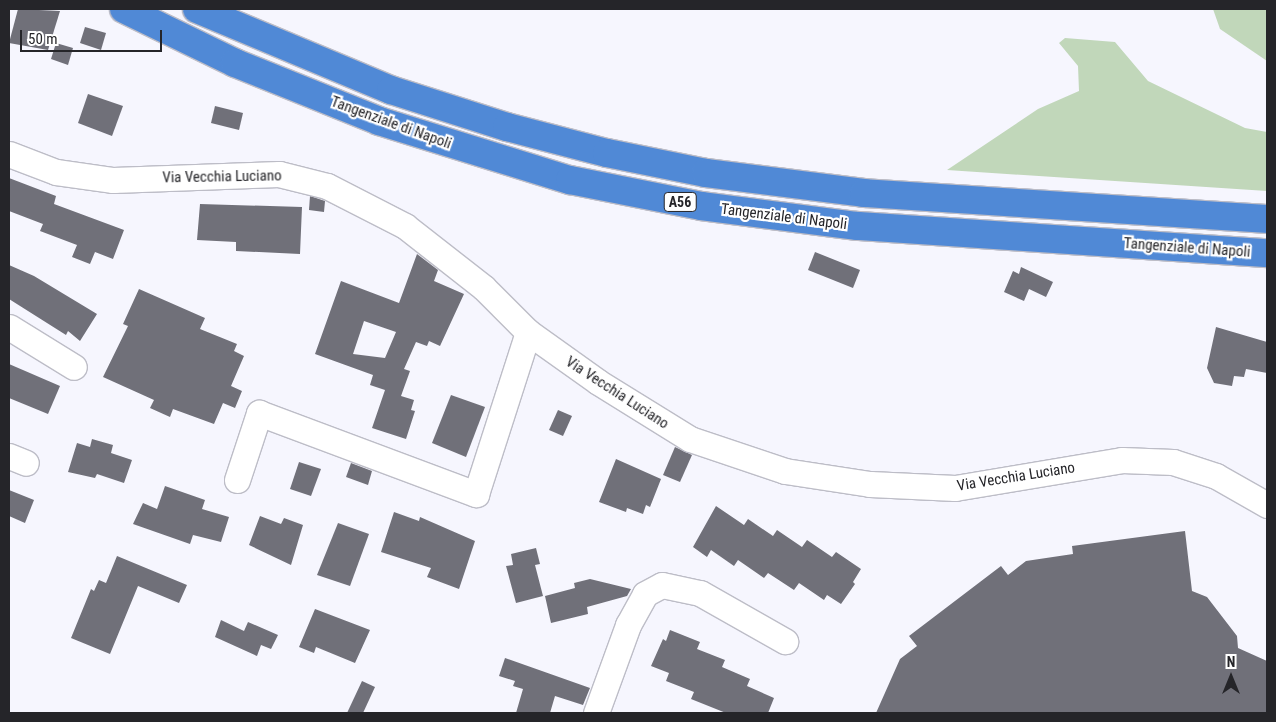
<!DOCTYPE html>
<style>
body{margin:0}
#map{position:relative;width:1276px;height:722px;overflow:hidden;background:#f6f6fe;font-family:"Roboto Condensed",sans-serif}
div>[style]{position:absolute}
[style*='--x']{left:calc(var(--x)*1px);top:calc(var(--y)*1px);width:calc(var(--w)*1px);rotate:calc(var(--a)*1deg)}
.green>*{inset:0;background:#c1d7ba}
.building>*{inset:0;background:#707079}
.roads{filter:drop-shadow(1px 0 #bdbdc7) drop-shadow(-1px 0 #bdbdc7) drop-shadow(0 1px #bdbdc7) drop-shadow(0 -1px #bdbdc7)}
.minor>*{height:25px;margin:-12.5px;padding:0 12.5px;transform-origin:12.5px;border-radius:12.5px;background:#fff}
.highway>*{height:28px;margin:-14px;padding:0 14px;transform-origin:14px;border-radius:14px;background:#5089d6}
span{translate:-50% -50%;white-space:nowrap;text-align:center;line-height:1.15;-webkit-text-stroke:4.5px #fff;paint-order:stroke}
.shield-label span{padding:1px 4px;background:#fff;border:1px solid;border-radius:4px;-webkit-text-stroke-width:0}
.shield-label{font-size:14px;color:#252529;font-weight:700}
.street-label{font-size:15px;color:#252529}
.frame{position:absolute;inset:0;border:10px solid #252529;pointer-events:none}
.north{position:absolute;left:1206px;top:652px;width:50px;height:50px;-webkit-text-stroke:4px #fff;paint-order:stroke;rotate:0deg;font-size:14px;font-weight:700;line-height:20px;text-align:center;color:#252529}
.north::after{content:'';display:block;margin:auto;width:18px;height:22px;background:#252529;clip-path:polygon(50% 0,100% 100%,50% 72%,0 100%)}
.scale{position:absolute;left:20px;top:30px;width:142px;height:22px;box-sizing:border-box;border:2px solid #252529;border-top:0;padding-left:6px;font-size:15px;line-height:18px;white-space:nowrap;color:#252529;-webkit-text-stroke:4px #fff;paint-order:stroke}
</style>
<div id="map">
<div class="green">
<div style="clip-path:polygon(1213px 9px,1267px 9px,1267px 61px,1220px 29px)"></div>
<div style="clip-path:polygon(1065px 38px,1115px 42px,1148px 81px,1245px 128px,1267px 132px,1267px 191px,947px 170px,1038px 109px,1079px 91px,1078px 66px,1059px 43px)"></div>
</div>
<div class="building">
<div style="clip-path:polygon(18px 9px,60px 11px,48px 50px,9px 43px)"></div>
<div style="clip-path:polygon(85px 27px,106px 33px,101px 50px,80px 43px)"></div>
<div style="clip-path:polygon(56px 43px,73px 48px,68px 65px,51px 59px)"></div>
<div style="clip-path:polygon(88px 94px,123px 106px,112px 136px,78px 123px)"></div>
<div style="clip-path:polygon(215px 106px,243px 113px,239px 130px,211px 123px)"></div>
<div style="clip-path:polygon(9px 178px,56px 196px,54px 204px,124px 230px,113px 259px,95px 252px,90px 264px,72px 257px,77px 245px,40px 231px,43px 224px,9px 211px)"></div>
<div style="clip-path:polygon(310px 196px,325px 201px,324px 212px,309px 210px)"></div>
<div style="clip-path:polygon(200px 204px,302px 207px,300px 254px,236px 251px,236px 242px,197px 240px)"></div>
<div style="clip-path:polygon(815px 252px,860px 270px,853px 288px,808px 270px)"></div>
<div style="clip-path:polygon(evenodd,417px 254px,438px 270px,434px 281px,464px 294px,440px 346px,429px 341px,427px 346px,416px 342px,404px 369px,410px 371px,401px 396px,414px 400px,411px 410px,415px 411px,406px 439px,372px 428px,385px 390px,370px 385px,373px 375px,315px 354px,341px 281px,399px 303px,417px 254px,364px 321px,396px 332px,385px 358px,353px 354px,364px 321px)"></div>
<div style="clip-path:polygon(9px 265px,34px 276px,97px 314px,80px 341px,68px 331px,66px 335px,9px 299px)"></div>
<div style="clip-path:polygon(1021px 267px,1053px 282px,1046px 297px,1029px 289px,1024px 301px,1004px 292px,1013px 271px,1019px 274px)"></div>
<div style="clip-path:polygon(139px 289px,205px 318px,200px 329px,237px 344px,234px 351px,244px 356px,231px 386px,242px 391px,235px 408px,223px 403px,214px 424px,173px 409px,170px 417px,150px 408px,154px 400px,103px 377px,128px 326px,123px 324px)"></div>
<div style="clip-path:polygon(1216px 327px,1267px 342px,1267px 373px,1246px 369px,1244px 377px,1234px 376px,1232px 386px,1214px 383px,1207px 368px)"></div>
<div style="clip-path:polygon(9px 364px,60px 386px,48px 414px,9px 398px)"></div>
<div style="clip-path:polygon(451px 395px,485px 407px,466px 457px,432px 443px)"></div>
<div style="clip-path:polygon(558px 410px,572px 416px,563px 436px,549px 430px)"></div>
<div style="clip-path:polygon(92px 439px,113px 445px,111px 453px,132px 460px,124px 483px,97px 474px,95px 478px,68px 472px,77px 443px,90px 447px)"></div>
<div style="clip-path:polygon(675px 447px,692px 455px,680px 482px,663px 475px)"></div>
<div style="clip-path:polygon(616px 459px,661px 479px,650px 507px,646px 505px,643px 514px,627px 508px,626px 512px,599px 502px)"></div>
<div style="clip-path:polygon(299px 462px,321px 469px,311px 496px,290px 489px)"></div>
<div style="clip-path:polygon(351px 463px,372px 471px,368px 485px,346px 477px)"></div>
<div style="clip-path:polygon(165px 486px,205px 500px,202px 509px,229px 517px,221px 542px,193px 535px,190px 544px,133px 524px,143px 503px,157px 509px)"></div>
<div style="clip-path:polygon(9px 490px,34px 500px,25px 523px,9px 516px)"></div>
<div style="clip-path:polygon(716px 506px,744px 525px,748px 519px,773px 536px,777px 530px,802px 547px,807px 540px,832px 557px,836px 552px,861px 569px,853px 582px,855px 584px,841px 604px,827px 595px,824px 600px,799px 583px,794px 590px,768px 573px,764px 578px,738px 560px,734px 566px,711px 550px,707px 557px,693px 547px)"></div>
<div style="clip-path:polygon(394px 512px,419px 521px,420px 517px,475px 541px,459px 589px,427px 577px,431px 568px,381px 552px)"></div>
<div style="clip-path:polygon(260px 516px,281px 524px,284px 518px,303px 525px,291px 565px,249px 545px)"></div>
<div style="clip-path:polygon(338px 523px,369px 534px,350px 586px,317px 575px)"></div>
<div style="clip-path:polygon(1185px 531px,1192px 591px,1207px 597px,1237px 636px,1238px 648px,1267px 661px,1267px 713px,876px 713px,900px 659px,917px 646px,909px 636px,1001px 566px,1008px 575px,1026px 561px,1073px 554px,1072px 546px)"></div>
<div style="clip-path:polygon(536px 548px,540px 564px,535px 565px,543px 596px,516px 603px,506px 566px,513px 565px,511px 554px)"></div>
<div style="clip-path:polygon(117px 556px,187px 585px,179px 603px,138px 586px,110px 654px,71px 638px,91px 589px,94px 591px,99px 580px,106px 583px)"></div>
<div style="clip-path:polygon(590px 579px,631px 589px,627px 596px,587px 607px,588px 614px,551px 623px,545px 596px,575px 588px,574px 583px)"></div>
<div style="clip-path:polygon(315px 609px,370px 630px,355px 663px,316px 647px,314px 653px,299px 647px)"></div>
<div style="clip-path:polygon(221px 620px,244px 631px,248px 622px,278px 635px,271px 649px,261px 645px,257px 656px,215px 637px)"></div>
<div style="clip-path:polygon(670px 630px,700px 642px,697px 649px,725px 660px,722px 667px,750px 679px,747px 686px,774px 698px,768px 713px,726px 713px,691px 699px,694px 692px,666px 681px,669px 673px,651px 666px,663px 639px,666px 641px)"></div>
<div style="clip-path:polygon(505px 658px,590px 688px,583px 705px,555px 696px,550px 713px,516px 713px,523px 689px,513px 686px,515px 681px,499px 676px)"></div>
<div style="clip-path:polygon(362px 681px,375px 687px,363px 713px,347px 713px)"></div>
</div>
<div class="roads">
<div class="minor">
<div style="--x:9;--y:154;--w:50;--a:21"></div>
<div style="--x:56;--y:172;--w:58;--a:8"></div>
<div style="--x:113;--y:180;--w:166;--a:-2.1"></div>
<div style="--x:279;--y:174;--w:49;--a:14"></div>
<div style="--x:327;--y:186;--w:88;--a:27.1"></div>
<div style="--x:405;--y:226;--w:100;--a:38.1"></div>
<div style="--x:484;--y:288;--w:62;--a:45"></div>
<div style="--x:528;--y:332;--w:86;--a:35.5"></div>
<div style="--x:598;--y:382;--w:108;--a:31.8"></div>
<div style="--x:690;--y:439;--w:100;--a:18.6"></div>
<div style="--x:785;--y:471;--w:86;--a:8.7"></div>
<div style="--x:870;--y:484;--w:85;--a:2.7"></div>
<div style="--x:955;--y:488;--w:169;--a:-9.5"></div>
<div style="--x:1122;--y:460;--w:51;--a:2.2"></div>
<div style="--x:1173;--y:462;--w:45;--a:18"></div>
<div style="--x:1216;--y:476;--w:59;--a:29.6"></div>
<div style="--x:9;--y:327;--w:76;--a:31.6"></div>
<div style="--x:9;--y:456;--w:18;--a:22"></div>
<div style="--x:237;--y:480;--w:71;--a:-71.8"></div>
<div style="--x:259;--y:413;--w:232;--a:20.5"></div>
<div style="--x:476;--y:494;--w:170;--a:-72.2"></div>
<div style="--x:596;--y:713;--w:94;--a:-70"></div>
<div style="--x:628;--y:625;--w:35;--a:-61"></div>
<div style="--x:645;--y:594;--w:19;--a:-28"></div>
<div style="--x:662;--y:585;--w:39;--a:12"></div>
<div style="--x:700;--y:593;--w:98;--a:29.5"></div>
</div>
<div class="highway">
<div style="--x:124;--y:9;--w:123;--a:25.9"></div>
<div style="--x:235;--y:63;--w:155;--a:21.9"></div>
<div style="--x:379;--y:121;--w:200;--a:17.2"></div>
<div style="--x:570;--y:180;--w:134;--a:11.2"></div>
<div style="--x:701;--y:206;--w:158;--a:7.3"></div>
<div style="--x:858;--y:226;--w:410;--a:3.8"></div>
<div style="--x:197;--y:9;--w:210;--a:22.7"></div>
<div style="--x:391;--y:90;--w:122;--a:17.7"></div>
<div style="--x:507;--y:127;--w:103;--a:14.6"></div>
<div style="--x:607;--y:153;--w:101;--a:11.4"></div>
<div style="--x:706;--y:173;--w:159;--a:7.2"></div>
<div style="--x:864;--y:193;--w:404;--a:3.7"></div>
</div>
</div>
<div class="shield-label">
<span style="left:680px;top:202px">A56</span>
</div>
<div class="street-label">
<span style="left:391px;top:123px;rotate:20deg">Tangenziale di Napoli</span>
<span style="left:222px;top:177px;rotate:-1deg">Via Vecchia Luciano</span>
<span style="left:784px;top:217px;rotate:7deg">Tangenziale di Napoli</span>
<span style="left:1187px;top:248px;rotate:4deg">Tangenziale di Napoli</span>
<span style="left:617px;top:393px;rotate:33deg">Via Vecchia Luciano</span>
<span style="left:1016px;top:477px;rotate:-9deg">Via Vecchia Luciano</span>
</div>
<div class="frame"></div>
<div class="north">N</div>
<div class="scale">50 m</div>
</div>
